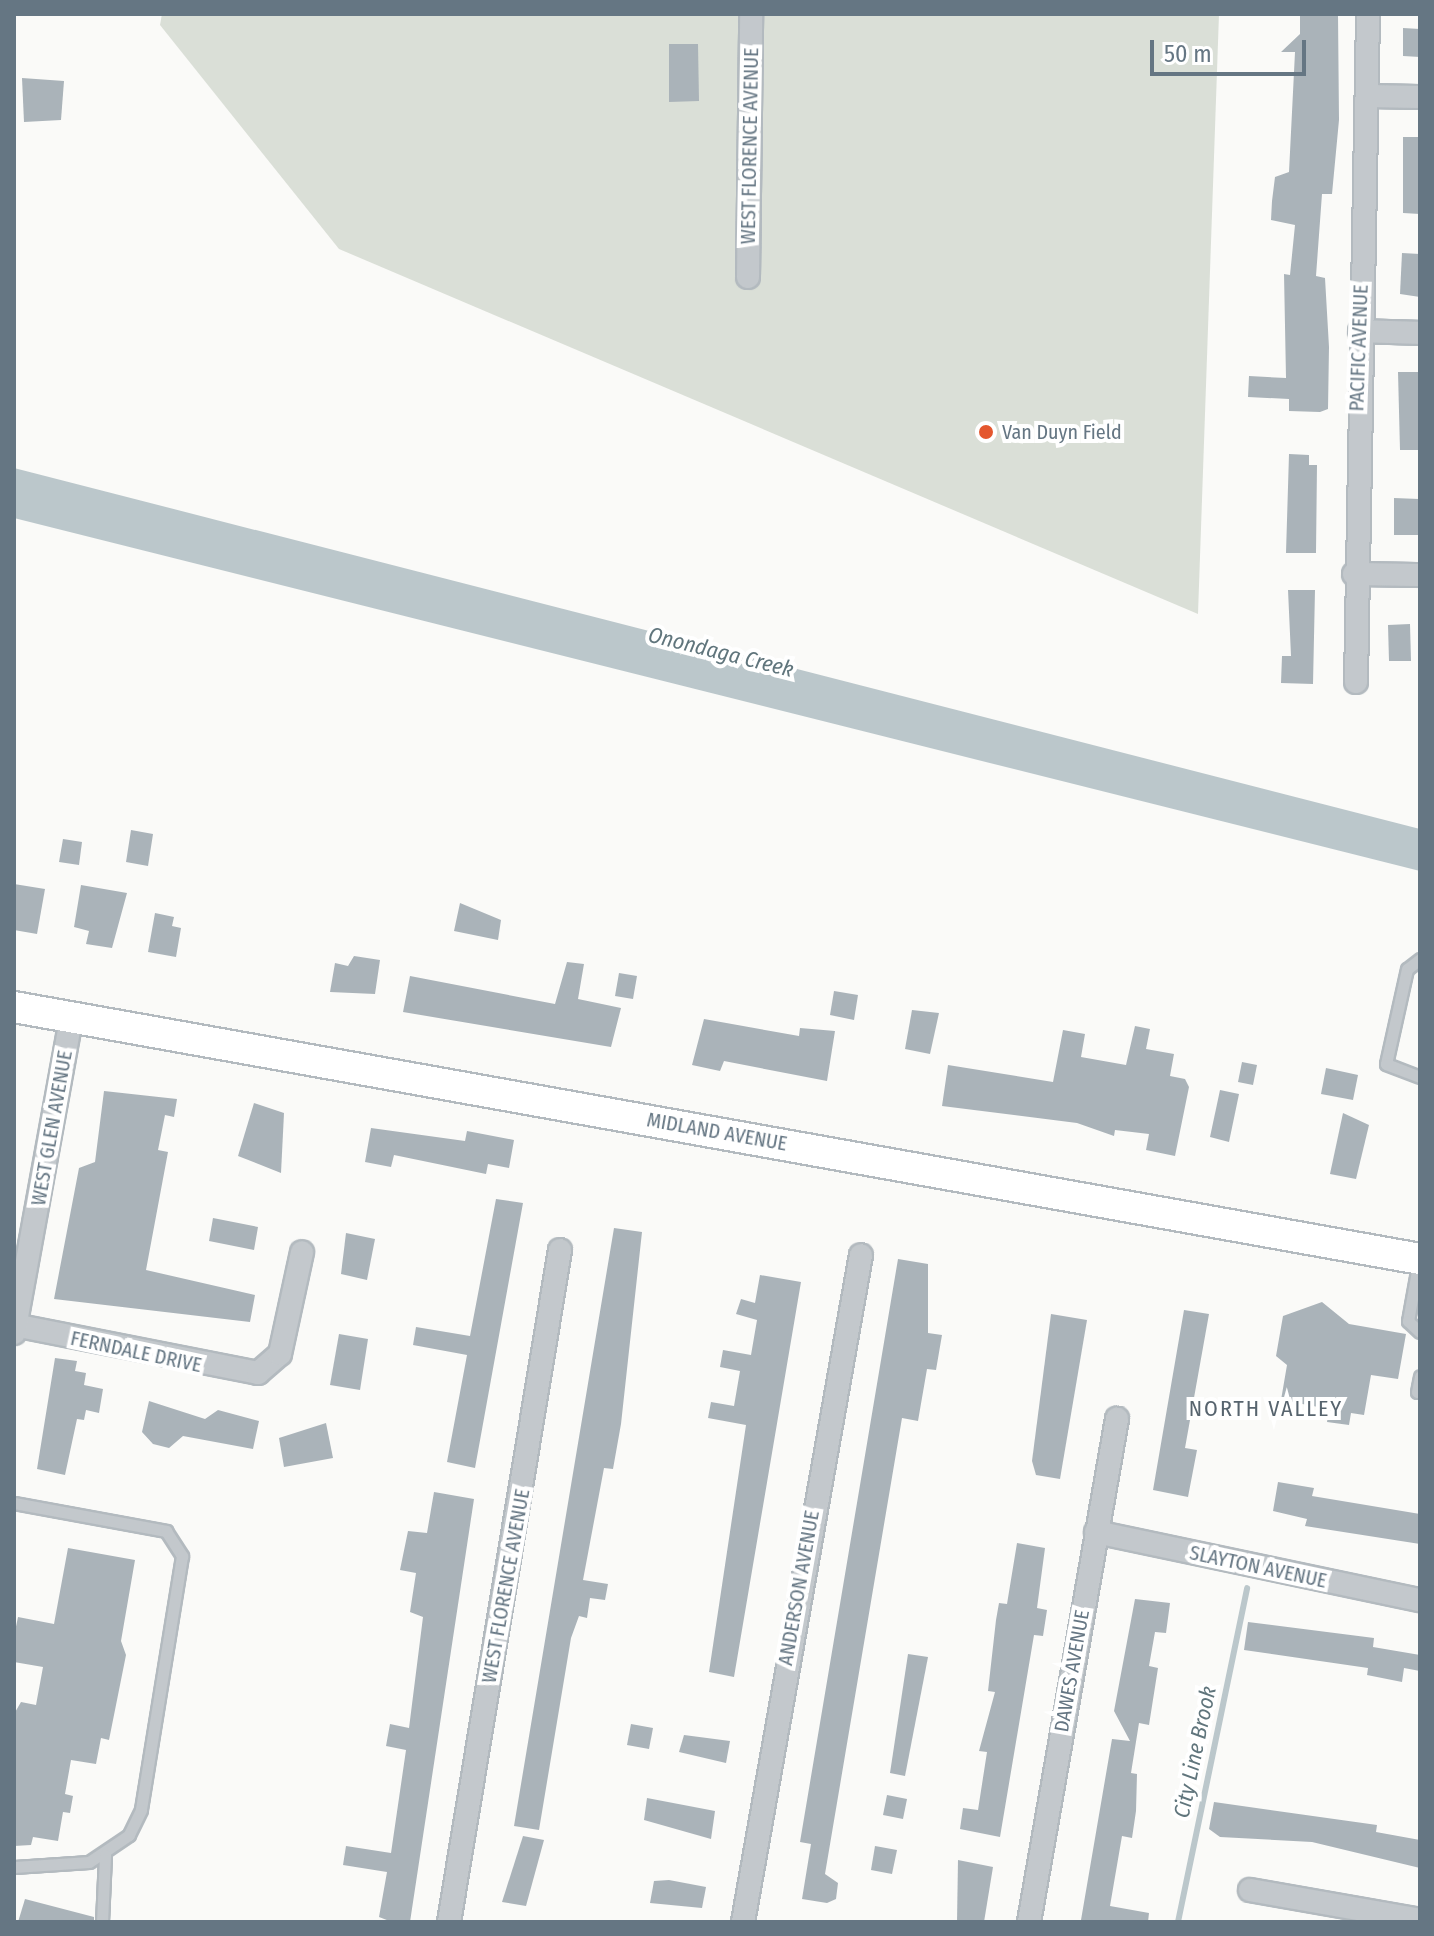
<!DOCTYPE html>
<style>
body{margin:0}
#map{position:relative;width:1434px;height:1936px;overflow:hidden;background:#fafaf8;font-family:"Fira Sans Condensed",sans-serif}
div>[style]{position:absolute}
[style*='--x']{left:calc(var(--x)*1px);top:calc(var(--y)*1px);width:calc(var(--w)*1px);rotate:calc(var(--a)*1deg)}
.green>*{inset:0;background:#dadfd7}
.water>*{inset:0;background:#bbc7cb}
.stream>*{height:6px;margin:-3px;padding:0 3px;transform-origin:3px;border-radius:3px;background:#bbc7cb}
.building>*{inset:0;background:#aab3b9}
.roads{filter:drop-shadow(2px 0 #b3babf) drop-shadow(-2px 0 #b3babf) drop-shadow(0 2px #b3babf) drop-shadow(0 -2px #b3babf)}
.lane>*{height:11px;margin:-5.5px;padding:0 5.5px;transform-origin:5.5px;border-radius:5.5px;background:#c3c8cc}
.street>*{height:22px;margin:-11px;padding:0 11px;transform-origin:11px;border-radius:11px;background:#c3c8cc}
.secondary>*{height:30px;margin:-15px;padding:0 15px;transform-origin:15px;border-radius:15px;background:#fff}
.dots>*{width:22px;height:22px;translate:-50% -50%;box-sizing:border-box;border:4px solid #fff;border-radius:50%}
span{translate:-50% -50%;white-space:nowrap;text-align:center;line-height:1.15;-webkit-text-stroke:8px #fff;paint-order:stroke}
.street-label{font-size:20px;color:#657683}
.poi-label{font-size:20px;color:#657683}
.left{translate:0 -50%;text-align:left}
.water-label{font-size:22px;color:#60757c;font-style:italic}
.neighbourhood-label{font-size:22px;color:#57646e;letter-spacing:2px}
.frame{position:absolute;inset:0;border:16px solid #657683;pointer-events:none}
.scale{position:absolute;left:1150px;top:40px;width:156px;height:36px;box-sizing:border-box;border:4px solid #657683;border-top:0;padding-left:10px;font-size:24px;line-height:28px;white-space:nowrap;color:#657683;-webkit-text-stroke:6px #fff;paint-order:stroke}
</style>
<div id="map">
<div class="green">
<div style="clip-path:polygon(162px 14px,1219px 14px,1198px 614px,339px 249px,160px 25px)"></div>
</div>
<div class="water">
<div style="clip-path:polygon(14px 468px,1420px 829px,1420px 871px,14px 518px)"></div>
</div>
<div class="stream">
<div style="--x:1178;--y:1922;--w:341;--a:-78.3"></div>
</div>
<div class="building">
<div style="clip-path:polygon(1300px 14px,1338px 14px,1339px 120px,1332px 194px,1322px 194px,1316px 276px,1325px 278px,1329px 347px,1328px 409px,1320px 412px,1289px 411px,1289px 399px,1248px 397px,1249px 376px,1286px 378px,1284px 274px,1290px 275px,1295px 225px,1271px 220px,1272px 201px,1275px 177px,1289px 172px,1295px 52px,1281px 52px,1300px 34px)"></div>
<div style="clip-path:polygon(1403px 28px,1420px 29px,1420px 57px,1403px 56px)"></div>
<div style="clip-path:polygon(669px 44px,698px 44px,699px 101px,669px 102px)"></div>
<div style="clip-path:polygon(22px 78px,64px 81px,61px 120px,24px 122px)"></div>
<div style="clip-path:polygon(1403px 137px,1420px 137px,1420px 214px,1403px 213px)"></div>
<div style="clip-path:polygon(1402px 253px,1420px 254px,1420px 297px,1400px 294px)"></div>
<div style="clip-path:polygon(1398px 372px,1420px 372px,1420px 450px,1400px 450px)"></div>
<div style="clip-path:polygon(1289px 454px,1309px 455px,1309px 465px,1317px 465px,1316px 553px,1286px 553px)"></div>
<div style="clip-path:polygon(1394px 498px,1419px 499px,1418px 535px,1394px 535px)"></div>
<div style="clip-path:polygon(1288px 590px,1315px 590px,1313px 684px,1281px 683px,1282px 656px,1291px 656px)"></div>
<div style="clip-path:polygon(1410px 624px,1411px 661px,1389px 661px,1388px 625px)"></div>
<div style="clip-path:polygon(131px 830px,153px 834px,148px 866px,126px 862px)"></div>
<div style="clip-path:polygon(63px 839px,82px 842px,79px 865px,59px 862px)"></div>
<div style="clip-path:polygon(14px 884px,45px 889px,37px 934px,14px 930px)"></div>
<div style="clip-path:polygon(81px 885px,127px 893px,112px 948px,86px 944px,89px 931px,74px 927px)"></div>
<div style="clip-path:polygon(460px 903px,501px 920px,498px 940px,454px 931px)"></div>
<div style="clip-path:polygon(155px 913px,174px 917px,172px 926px,181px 928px,176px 957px,148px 952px)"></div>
<div style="clip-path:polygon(354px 956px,380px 960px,375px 994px,330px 992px,335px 963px,348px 966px)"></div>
<div style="clip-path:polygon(567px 962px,584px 964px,578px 999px,621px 1008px,611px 1047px,403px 1012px,410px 976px,555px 1004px)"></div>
<div style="clip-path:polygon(619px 973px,637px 976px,633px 999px,615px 996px)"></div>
<div style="clip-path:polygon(834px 991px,858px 995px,854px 1020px,830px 1015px)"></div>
<div style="clip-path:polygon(912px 1010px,939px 1013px,930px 1054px,905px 1049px)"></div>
<div style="clip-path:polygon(704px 1019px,799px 1036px,800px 1028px,835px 1031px,827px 1081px,724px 1061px,720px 1071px,692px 1065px)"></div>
<div style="clip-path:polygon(1135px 1026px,1150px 1029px,1146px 1049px,1174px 1054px,1170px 1076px,1185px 1079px,1189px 1087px,1175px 1156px,1146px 1150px,1149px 1134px,1115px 1130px,1114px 1136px,1077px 1123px,942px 1106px,948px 1065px,1053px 1082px,1063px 1030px,1085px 1034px,1081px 1057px,1126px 1065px)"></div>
<div style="clip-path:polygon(1242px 1062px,1257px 1065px,1253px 1085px,1238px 1082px)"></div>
<div style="clip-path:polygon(1326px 1068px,1358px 1075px,1353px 1100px,1321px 1094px)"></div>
<div style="clip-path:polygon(1220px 1090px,1239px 1094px,1229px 1142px,1210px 1137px)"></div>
<div style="clip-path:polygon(104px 1091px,177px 1099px,174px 1117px,165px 1115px,158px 1150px,168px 1152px,146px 1270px,255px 1295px,250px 1322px,54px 1299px,79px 1168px,95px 1162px)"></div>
<div style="clip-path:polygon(254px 1103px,284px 1113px,281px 1173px,238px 1156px)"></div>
<div style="clip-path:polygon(1343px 1113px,1369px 1125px,1356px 1179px,1330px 1174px)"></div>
<div style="clip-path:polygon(371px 1128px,465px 1141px,467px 1131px,514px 1140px,509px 1168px,488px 1164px,486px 1174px,394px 1155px,391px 1167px,365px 1162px)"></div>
<div style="clip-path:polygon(496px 1199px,523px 1203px,475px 1468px,447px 1462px,467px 1355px,413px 1345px,416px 1327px,470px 1336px)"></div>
<div style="clip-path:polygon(213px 1218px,258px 1227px,254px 1250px,209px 1241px)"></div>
<div style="clip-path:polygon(614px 1228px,642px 1232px,621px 1424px,613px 1469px,604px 1468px,583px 1580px,608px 1584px,605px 1600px,590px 1598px,587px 1618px,579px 1616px,571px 1638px,539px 1830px,514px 1826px)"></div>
<div style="clip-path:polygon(346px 1233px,375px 1239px,367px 1280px,341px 1274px)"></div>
<div style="clip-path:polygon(898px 1259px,928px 1264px,928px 1333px,942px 1335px,936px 1370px,927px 1369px,918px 1421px,902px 1418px,825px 1874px,838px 1883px,836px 1899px,827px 1903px,802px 1899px,811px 1844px,800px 1842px)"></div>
<div style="clip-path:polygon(760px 1275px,801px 1282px,734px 1677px,709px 1672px,746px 1425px,708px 1418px,711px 1402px,734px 1406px,740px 1371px,720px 1367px,723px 1350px,751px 1355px,757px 1320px,736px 1314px,741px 1299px,755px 1303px)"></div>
<div style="clip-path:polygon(1322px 1302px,1349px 1324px,1406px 1334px,1398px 1379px,1371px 1375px,1364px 1415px,1351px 1413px,1349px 1425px,1327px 1422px,1329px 1409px,1281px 1400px,1287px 1365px,1276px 1356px,1283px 1316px)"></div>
<div style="clip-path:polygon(1184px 1310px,1209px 1314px,1185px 1448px,1197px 1450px,1188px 1497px,1153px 1490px)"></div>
<div style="clip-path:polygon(1051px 1314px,1087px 1320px,1060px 1479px,1036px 1475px,1032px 1461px)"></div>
<div style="clip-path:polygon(339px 1334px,368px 1339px,360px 1390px,330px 1385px)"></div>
<div style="clip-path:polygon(55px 1358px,77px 1361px,75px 1371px,86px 1373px,84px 1385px,103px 1389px,99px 1413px,86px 1410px,84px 1420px,77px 1419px,65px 1475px,37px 1469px)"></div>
<div style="clip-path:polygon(149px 1401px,205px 1419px,218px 1410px,259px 1421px,253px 1449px,183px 1436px,169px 1448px,153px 1444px,142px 1432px)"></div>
<div style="clip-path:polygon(326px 1423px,333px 1458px,284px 1467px,279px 1438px)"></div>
<div style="clip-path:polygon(1278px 1482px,1314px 1488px,1312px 1496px,1420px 1514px,1420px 1544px,1305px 1526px,1307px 1519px,1273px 1511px)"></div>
<div style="clip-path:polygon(434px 1492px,474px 1499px,410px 1922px,392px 1922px,379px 1917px,387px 1872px,343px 1865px,346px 1846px,391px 1853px,406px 1750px,386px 1746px,390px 1724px,409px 1728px,423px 1617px,410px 1612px,416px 1573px,400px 1570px,408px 1531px,427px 1533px)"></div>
<div style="clip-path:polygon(1017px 1543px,1045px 1548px,1037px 1608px,1047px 1610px,1043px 1636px,1034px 1635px,1000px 1837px,960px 1829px,963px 1808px,978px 1810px,987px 1752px,979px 1751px,995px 1692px,988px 1691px,996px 1620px,999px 1603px,1007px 1604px)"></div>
<div style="clip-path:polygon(68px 1548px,135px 1560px,121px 1641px,126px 1655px,109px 1740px,101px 1738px,96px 1764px,71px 1760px,65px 1794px,73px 1796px,70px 1813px,63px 1812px,58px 1841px,33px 1837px,31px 1845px,14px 1846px,14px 1714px,21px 1702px,36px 1705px,43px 1667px,14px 1662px,14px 1636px,18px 1617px,54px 1624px)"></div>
<div style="clip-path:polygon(1135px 1599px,1170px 1603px,1166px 1633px,1155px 1632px,1149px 1666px,1158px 1668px,1149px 1725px,1139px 1723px,1131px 1773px,1137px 1774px,1136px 1811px,1132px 1838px,1122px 1836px,1110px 1906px,1149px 1913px,1148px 1922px,1091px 1922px,1081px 1920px,1112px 1739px,1130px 1741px,1114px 1711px)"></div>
<div style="clip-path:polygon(1248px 1622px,1374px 1638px,1373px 1647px,1420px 1655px,1420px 1671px,1404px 1668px,1402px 1682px,1367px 1675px,1368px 1668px,1244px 1650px)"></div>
<div style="clip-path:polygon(908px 1654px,928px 1657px,905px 1776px,890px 1773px)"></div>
<div style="clip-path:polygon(631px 1724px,653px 1728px,649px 1749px,627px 1745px)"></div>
<div style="clip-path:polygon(684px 1735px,730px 1741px,726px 1763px,679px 1752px)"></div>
<div style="clip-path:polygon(887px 1795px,907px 1799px,903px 1819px,883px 1815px)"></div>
<div style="clip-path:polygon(647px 1798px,715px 1811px,711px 1839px,644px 1820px)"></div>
<div style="clip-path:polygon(1214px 1802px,1377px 1825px,1376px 1832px,1420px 1840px,1420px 1868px,1312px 1842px,1220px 1837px,1209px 1829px)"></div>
<div style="clip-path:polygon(523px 1836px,544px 1840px,526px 1906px,502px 1902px)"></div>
<div style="clip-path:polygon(875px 1846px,897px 1850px,892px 1874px,871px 1870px)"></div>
<div style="clip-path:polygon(958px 1860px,993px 1867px,984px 1922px,957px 1922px)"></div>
<div style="clip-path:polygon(669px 1880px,706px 1887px,702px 1908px,650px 1903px,654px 1881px)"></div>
<div style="clip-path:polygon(25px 1899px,94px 1917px,94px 1922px,18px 1922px)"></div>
</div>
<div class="roads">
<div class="lane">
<div style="--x:1420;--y:959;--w:16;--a:142"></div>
<div style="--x:1407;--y:969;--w:97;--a:102.5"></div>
<div style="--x:1386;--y:1064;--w:36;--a:21"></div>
<div style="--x:1419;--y:1260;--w:62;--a:100.2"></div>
<div style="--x:1408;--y:1321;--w:16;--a:43"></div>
<div style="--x:1417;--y:1392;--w:16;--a:-79"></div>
<div style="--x:14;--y:1503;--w:155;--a:10.4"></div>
<div style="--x:166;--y:1531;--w:30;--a:57"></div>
<div style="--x:182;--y:1556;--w:257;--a:99.2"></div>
<div style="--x:141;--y:1810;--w:28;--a:116"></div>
<div style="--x:129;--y:1835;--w:48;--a:146"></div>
<div style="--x:89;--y:1862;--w:75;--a:176.2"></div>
<div style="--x:102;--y:1922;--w:67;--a:-87.4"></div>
</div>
<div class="street">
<div style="--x:1367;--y:96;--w:53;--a:1.1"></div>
<div style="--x:748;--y:277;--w:263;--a:-89.3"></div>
<div style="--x:1360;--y:331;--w:60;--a:1.9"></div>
<div style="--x:1354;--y:574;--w:66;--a:0.9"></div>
<div style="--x:1356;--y:682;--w:668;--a:-88.97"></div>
<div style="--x:14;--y:1325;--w:249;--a:11.1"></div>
<div style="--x:258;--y:1373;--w:29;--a:-41"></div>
<div style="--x:280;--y:1354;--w:104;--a:-77.8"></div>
<div style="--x:14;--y:1333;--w:320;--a:-79.7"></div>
<div style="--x:1096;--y:1532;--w:331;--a:11.9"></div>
<div style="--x:1250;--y:1890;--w:173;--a:10"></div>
<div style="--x:449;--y:1922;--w:681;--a:-80.62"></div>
<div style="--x:743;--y:1922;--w:677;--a:-79.97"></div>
<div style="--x:1029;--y:1922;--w:511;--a:-80.08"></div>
</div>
<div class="secondary">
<div style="--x:14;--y:1007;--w:1428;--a:10.16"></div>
</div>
</div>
<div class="dots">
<div style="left:986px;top:432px;background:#e4572e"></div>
</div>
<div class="street-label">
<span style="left:750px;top:146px;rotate:-89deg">WEST FLORENCE AVENUE</span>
<span style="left:1359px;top:348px;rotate:-88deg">PACIFIC AVENUE</span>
<span style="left:52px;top:1128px;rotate:-80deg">WEST GLEN AVENUE</span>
<span style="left:717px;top:1132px;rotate:10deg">MIDLAND AVENUE</span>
<span style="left:136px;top:1352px;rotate:12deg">FERNDALE DRIVE</span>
<span style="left:1258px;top:1567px;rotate:12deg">SLAYTON AVENUE</span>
<span style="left:506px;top:1586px;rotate:-80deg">WEST FLORENCE AVENUE</span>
<span style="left:799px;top:1588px;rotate:-80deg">ANDERSON AVENUE</span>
<span style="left:1072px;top:1671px;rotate:-80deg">DAWES AVENUE</span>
</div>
<div class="poi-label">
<span class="left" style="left:1002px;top:432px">Van Duyn Field</span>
</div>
<div class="water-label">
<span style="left:721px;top:652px;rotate:14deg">Onondaga Creek</span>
<span style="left:1195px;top:1752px;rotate:-78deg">City Line Brook</span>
</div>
<div class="neighbourhood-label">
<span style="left:1266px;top:1409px">NORTH VALLEY</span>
</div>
<div class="frame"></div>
<div class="scale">50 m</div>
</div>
